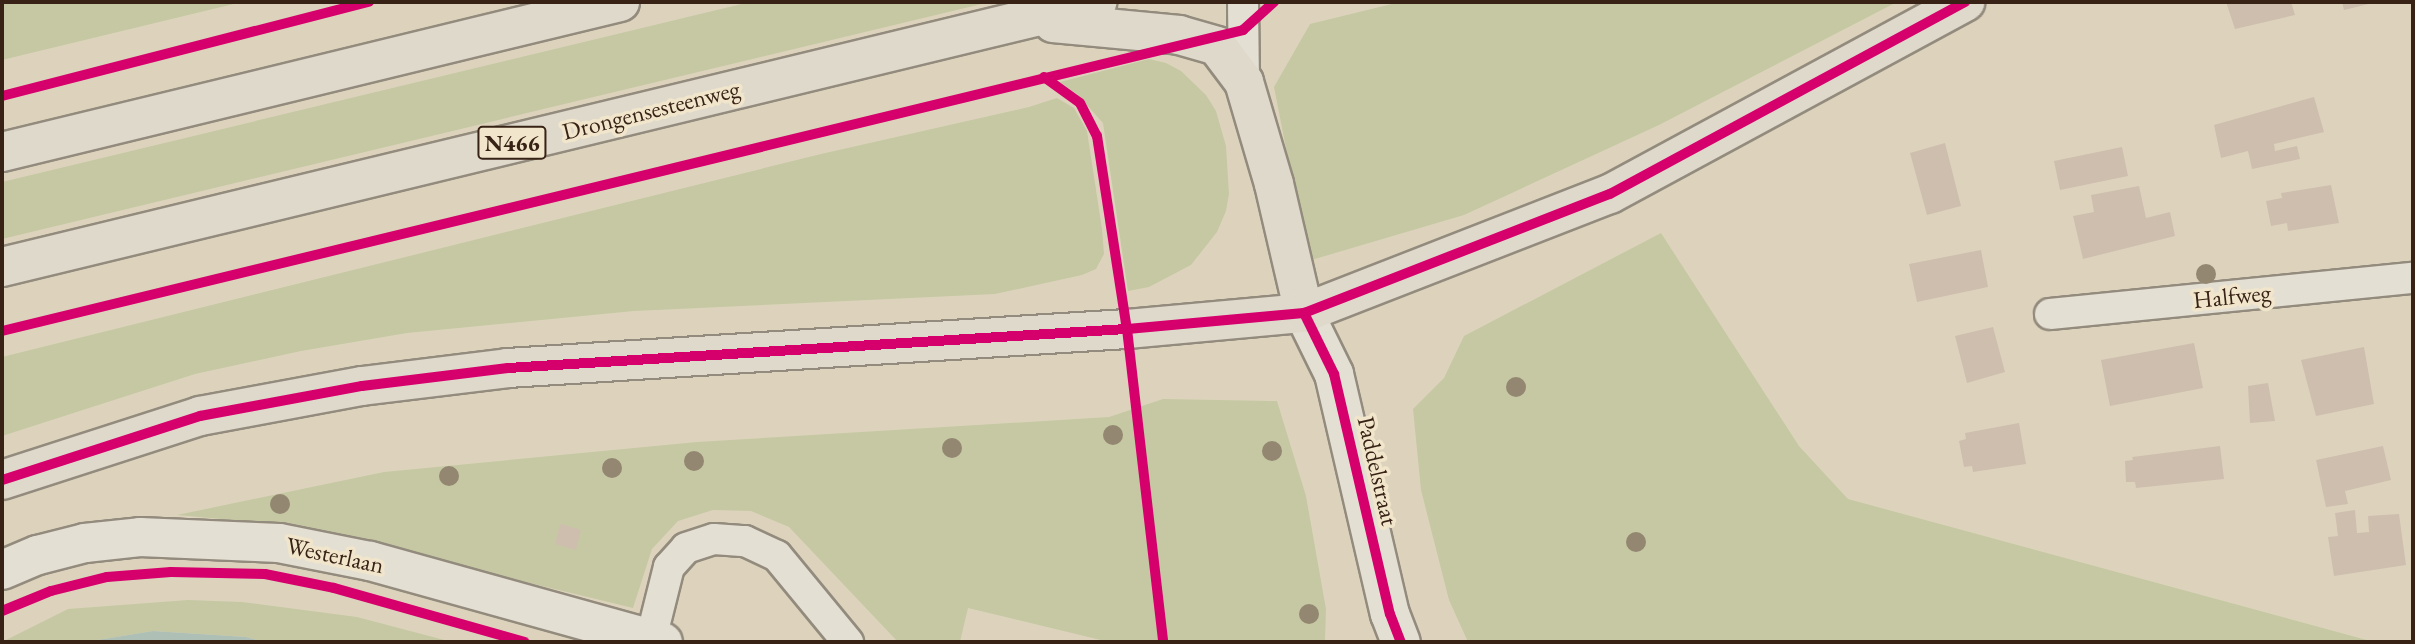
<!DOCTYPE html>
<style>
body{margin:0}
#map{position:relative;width:2415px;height:644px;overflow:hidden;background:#ddd3bc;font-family:"EB Garamond",serif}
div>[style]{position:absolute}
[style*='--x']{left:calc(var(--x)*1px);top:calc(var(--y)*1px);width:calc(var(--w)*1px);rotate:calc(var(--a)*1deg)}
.green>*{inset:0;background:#c5c8a3}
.water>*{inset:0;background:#aec0b6}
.building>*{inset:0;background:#cebeae}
.roads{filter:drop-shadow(2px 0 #938b7d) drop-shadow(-2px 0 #938b7d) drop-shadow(0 2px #938b7d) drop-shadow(0 -2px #938b7d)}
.lane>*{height:30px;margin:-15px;padding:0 15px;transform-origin:15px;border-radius:15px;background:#e4dfd3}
.secondary>*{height:38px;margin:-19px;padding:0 19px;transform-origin:19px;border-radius:19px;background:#e4dfd3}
.highway>*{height:38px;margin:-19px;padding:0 19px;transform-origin:19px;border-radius:19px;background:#dfd9cc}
.cycleway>*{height:10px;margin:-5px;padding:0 5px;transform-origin:5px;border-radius:5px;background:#d6006c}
.trees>*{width:20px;height:20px;margin:-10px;border-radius:50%;background:#938771}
span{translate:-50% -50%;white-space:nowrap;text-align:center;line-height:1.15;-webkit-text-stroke:7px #f1e6cb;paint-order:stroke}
.shield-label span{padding:2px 5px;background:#f1e6cb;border:2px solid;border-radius:5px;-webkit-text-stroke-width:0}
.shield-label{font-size:23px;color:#372215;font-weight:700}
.street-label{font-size:24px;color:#372215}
.frame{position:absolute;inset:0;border:4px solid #372215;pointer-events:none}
</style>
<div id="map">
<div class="green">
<div style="clip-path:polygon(2px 2px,242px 2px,2px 60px)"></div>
<div style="clip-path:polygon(750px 2px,990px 2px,2px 239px,2px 182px)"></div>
<div style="clip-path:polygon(1400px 2px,1897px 2px,1659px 125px,1464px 215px,1308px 261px,1274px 87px,1310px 24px)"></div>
<div style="clip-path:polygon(1149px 59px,1166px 63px,1181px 71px,1206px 95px,1216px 111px,1226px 146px,1229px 194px,1226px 211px,1217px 232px,1191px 265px,1149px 287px,1128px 291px,1103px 123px,1077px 94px,1060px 82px)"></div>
<div style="clip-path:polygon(1057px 98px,1074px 108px,1087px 131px,1102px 229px,1104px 254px,1096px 269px,1082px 275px,995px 294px,634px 311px,407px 333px,301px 351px,195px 374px,2px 436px,2px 357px,821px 154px,1029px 107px)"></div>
<div style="clip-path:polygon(1661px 233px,1799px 446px,1848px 499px,2374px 642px,1468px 642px,1449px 600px,1421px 490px,1413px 409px,1444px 378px,1464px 336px)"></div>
<div style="clip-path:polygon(1163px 399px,1277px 401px,1306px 496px,1326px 609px,1325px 642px,1109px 642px,968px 608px,960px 642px,898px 642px,789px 527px,751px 511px,713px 510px,678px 521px,652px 549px,633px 608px,295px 526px,177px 515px,384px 472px,697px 442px,1109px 417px)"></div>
<div style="clip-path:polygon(188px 600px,242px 602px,357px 617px,452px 642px,264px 642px,246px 637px,153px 631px,85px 642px,2px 642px,68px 609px)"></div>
</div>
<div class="water">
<div style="clip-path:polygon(153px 631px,246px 637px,264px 642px,85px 642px)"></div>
</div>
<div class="building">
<div style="clip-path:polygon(2226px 2px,2291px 2px,2295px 15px,2235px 29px)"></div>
<div style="clip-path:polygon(2342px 2px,2373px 2px,2373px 3px,2344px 10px)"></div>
<div style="clip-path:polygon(2314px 97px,2324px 132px,2274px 144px,2275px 151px,2297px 146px,2300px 159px,2252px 169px,2248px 151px,2221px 158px,2214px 125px)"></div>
<div style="clip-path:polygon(1945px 143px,1961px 206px,1927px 215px,1910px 153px)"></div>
<div style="clip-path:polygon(2122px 147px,2128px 176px,2060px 190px,2054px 161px)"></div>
<div style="clip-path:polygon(2331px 185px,2339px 223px,2288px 231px,2287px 223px,2271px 226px,2266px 201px,2282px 198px,2281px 193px)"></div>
<div style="clip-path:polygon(2139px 186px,2146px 218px,2170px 212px,2175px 236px,2083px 259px,2073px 216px,2094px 212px,2091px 195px)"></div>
<div style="clip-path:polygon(1981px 250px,1988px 287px,1917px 302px,1909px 264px)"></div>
<div style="clip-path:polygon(1993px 327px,2005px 372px,1967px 383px,1955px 336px)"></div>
<div style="clip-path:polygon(2194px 343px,2203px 388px,2110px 406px,2101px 360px)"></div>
<div style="clip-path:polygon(2364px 347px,2374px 404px,2316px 416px,2301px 360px)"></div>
<div style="clip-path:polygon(2268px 383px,2275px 421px,2250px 423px,2248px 386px)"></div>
<div style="clip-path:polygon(2019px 423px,2026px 464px,1973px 472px,1972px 466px,1964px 467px,1959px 441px,1966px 439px,1965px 433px)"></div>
<div style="clip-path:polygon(2220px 446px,2224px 479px,2136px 488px,2135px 482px,2126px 482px,2125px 461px,2133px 460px,2132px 457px)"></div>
<div style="clip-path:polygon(2383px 446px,2391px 480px,2345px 491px,2348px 504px,2326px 507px,2316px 460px)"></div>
<div style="clip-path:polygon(2355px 510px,2357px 533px,2369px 532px,2368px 516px,2399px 514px,2406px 565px,2334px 576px,2328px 537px,2338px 536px,2335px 513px)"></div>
<div style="clip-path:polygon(560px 524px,581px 530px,576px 550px,555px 544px)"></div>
</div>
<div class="roads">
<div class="lane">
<div style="--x:1243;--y:2;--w:80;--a:89.3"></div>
<div style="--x:2050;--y:314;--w:365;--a:-5.7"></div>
<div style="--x:651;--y:639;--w:74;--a:-76"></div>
<div style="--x:669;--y:567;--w:25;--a:-48"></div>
<div style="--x:686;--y:548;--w:29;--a:-18"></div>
<div style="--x:714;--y:539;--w:31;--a:4"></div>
<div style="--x:745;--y:541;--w:35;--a:25"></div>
<div style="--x:777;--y:556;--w:112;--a:50.5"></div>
</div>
<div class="secondary">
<div style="--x:1304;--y:313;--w:68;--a:63.8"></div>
<div style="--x:1334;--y:374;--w:246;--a:76.9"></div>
<div style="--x:1390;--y:614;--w:30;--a:69"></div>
<div style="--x:2;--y:570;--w:39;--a:-23"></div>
<div style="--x:38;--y:555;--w:49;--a:-14.3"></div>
<div style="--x:85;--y:543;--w:55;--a:-6.2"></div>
<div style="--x:140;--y:537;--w:139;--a:2.5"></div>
<div style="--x:279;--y:543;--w:93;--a:11.2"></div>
<div style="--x:370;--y:561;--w:304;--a:15.5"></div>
</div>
<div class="highway">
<div style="--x:1053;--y:23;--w:127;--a:5.4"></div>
<div style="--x:1179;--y:35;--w:40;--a:16"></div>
<div style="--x:1217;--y:46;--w:45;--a:53.1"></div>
<div style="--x:1244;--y:82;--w:106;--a:73.6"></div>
<div style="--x:1274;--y:184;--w:132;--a:76.9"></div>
<div style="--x:2;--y:152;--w:636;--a:-13.64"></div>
<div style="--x:2;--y:267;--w:1127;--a:-13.6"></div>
<div style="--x:2;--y:480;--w:208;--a:-17.9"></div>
<div style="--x:200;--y:416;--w:165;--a:-10.5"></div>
<div style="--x:362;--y:386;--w:147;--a:-7"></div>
<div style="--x:508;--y:368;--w:620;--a:-3.61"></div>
<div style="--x:1127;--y:329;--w:178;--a:-5.2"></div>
<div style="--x:1304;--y:313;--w:328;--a:-21.3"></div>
<div style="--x:1610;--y:194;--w:404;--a:-28.4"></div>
</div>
</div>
<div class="cycleway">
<div style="--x:1044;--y:77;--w:44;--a:35.8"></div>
<div style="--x:1080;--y:103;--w:37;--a:63"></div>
<div style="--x:1097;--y:136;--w:195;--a:81.2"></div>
<div style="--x:1127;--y:329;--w:315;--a:83.4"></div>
<div style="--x:2;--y:96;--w:379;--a:-14.4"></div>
<div style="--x:1304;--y:313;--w:68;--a:63.8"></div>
<div style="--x:1334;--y:374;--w:246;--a:76.9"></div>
<div style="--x:1390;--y:614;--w:30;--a:69"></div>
<div style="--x:2;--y:331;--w:1277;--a:-13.63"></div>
<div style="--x:1243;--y:30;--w:42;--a:-42.1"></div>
<div style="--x:2;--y:480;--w:208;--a:-17.9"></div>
<div style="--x:200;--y:416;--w:165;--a:-10.5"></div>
<div style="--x:362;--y:386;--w:147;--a:-7"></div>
<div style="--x:508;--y:368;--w:620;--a:-3.61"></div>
<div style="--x:1127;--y:329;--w:178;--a:-5.2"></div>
<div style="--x:1304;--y:313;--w:328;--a:-21.3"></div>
<div style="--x:1610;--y:194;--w:404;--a:-28.4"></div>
<div style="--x:2;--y:611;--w:53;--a:-22.2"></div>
<div style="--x:51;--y:591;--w:58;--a:-14"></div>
<div style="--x:107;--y:577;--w:64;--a:-4.5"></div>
<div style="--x:171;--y:572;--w:94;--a:1.2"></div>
<div style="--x:265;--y:574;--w:70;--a:11.5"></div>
<div style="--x:334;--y:588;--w:198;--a:15.8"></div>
</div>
<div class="trees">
<div style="left:2206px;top:274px"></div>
<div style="left:1516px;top:387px"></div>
<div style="left:1113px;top:435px"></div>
<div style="left:952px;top:448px"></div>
<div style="left:1272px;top:451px"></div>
<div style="left:694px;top:461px"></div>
<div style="left:612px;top:468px"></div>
<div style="left:449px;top:476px"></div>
<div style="left:280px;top:504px"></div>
<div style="left:1636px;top:542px"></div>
<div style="left:1309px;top:614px"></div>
</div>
<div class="shield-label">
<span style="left:512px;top:143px">N466</span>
</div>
<div class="street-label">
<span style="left:651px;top:110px;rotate:-14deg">Drongensesteenweg</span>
<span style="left:2232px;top:296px;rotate:-6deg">Halfweg</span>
<span style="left:1378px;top:471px;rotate:77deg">Paddelstraat</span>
<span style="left:335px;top:555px;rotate:12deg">Westerlaan</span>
</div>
<div class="frame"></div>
</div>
